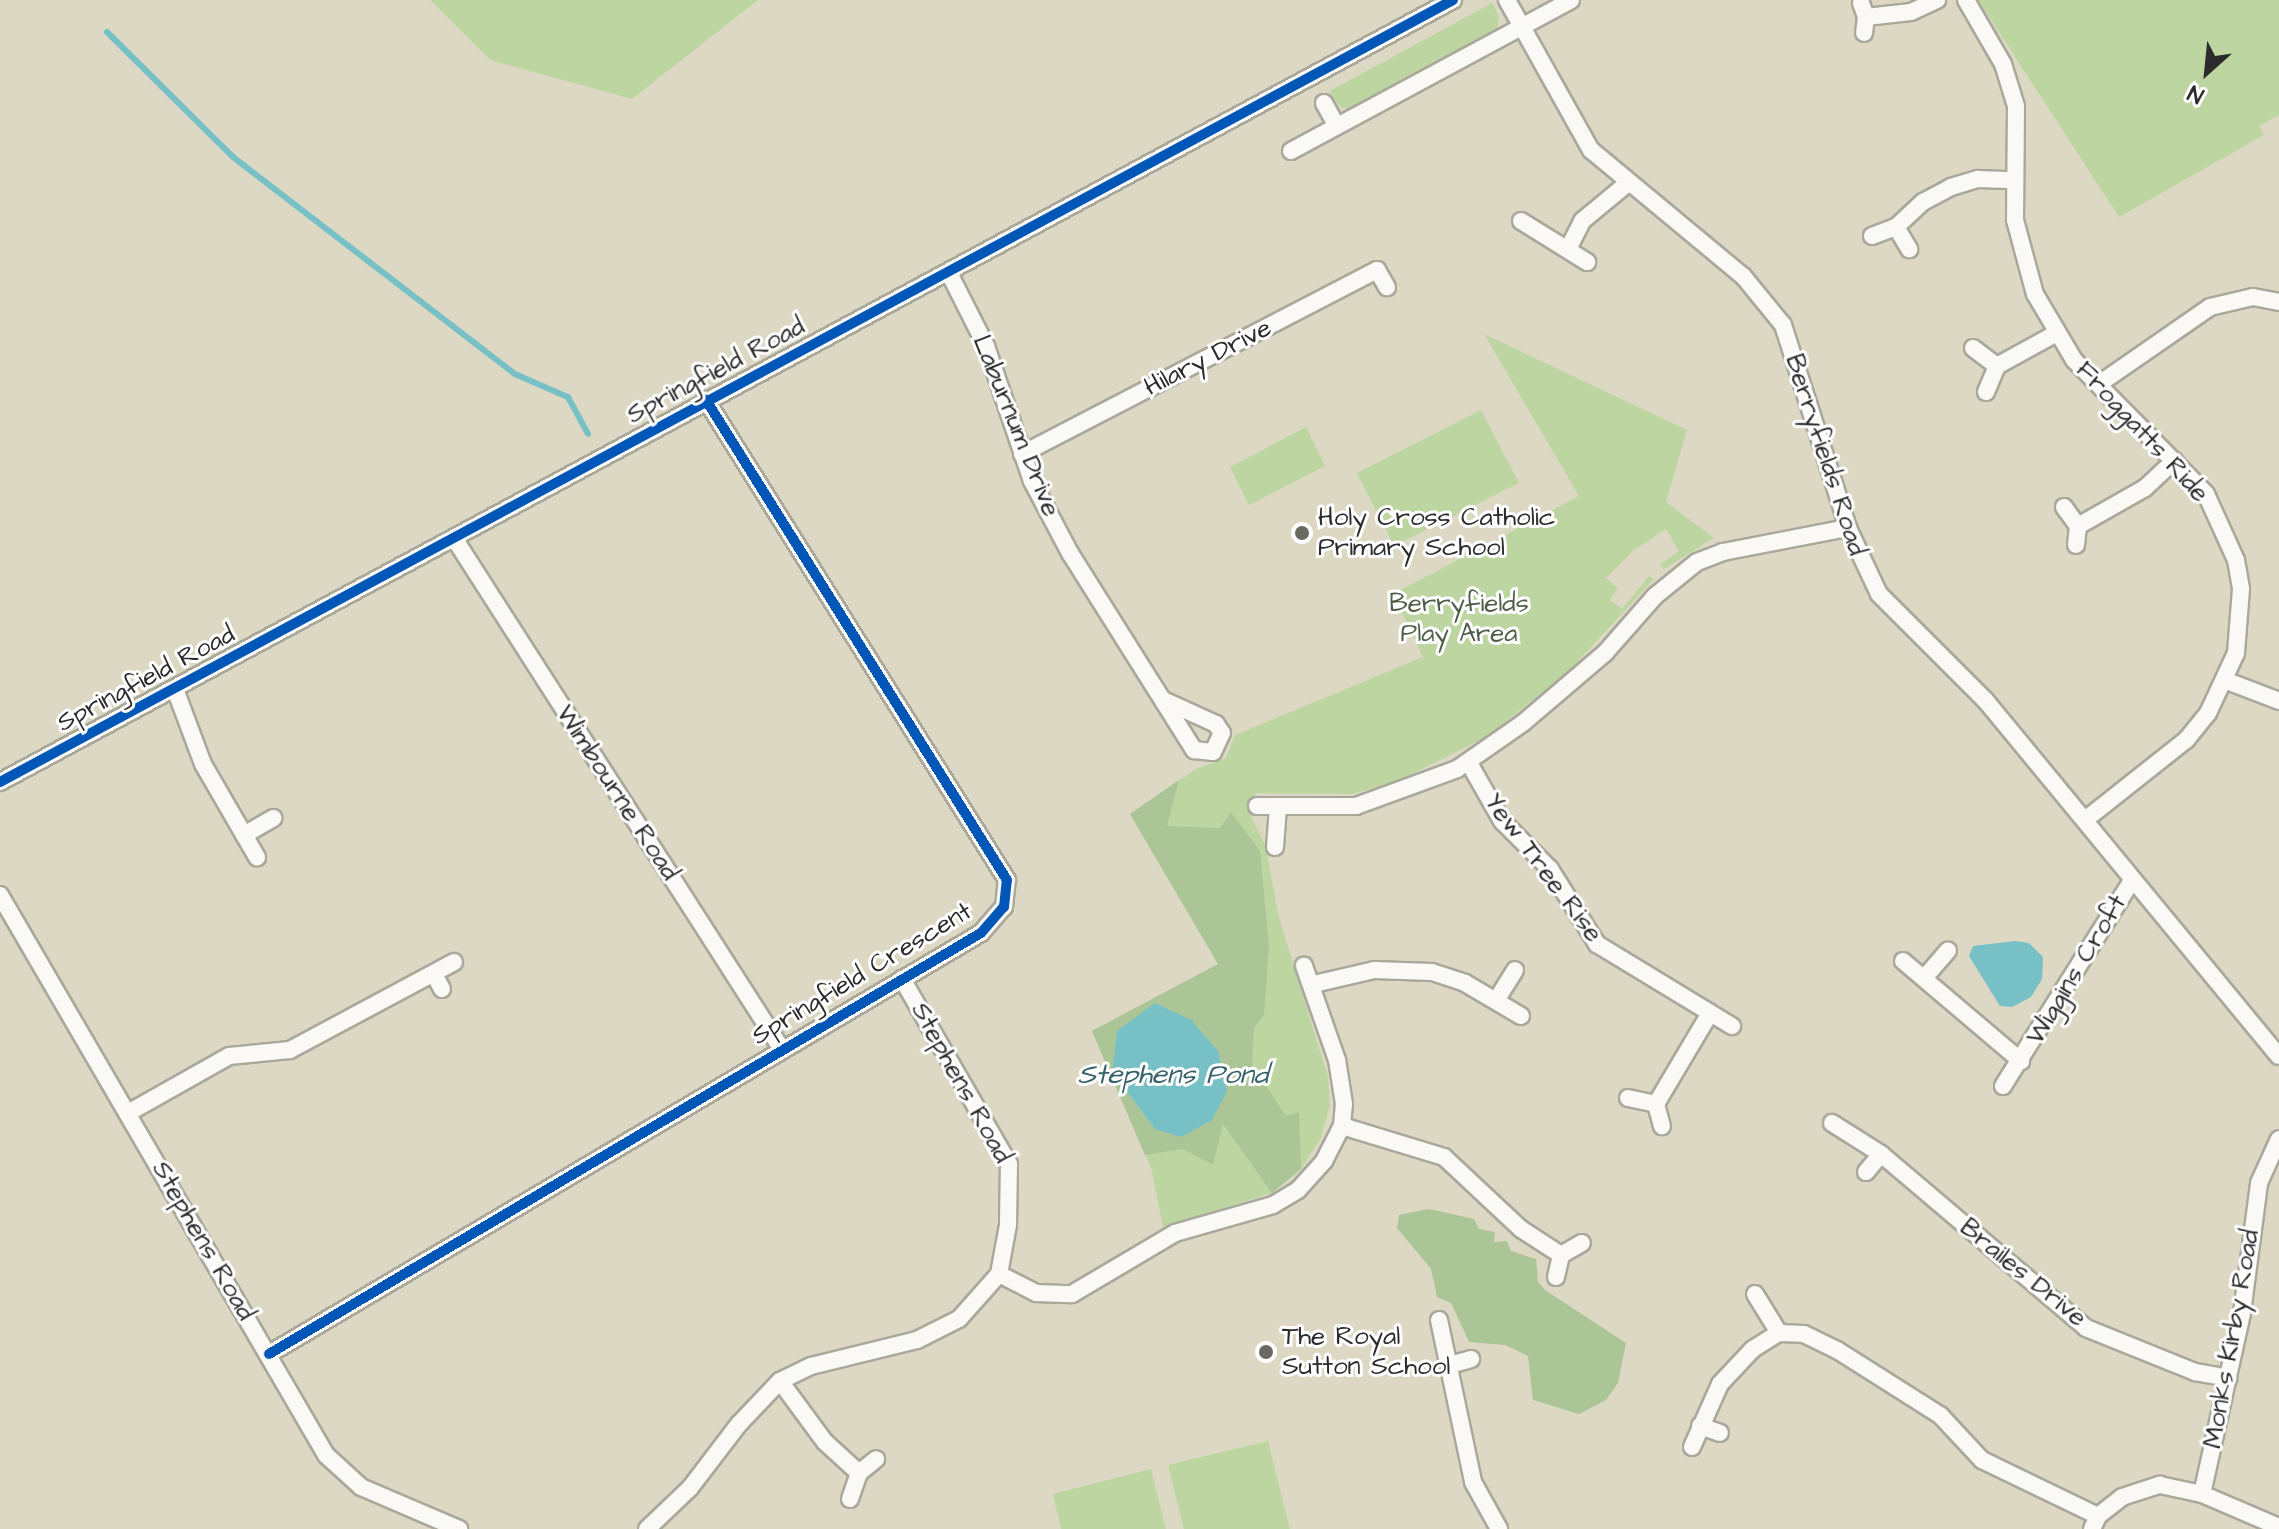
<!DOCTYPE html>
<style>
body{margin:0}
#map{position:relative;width:2279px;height:1529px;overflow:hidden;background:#dcd8c4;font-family:"Architects Daughter",sans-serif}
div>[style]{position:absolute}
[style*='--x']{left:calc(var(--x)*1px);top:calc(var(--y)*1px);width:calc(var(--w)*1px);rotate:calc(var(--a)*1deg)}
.green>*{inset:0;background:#bdd6a1}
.forest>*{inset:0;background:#abc597}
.water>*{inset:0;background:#76c0c6}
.stream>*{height:6px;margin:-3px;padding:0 3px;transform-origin:3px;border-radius:3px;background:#76c0c6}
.roads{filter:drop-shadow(2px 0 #aaa89b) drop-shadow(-2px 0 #aaa89b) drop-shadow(0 2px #aaa89b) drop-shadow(0 -2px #aaa89b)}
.street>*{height:16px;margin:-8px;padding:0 8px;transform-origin:8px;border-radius:8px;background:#faf9f6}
.cycleway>*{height:10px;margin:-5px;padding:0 5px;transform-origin:5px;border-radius:5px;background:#0057b8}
.dots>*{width:22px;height:22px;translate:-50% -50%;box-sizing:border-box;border:4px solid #fff;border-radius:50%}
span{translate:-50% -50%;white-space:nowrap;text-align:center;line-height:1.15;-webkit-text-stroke:6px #fff;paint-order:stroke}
.street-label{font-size:26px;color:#2b2b2b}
.poi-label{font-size:26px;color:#2b2b2b}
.left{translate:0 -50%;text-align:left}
.park-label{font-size:26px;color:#4f5e46}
.water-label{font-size:28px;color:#376269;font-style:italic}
.north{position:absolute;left:2167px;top:32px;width:80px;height:80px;-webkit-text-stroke:6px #fff;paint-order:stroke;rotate:207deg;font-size:22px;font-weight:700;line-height:32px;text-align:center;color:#2b2b2b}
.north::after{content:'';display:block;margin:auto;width:28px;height:36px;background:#2b2b2b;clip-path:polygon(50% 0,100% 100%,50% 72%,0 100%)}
</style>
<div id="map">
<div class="green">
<div style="clip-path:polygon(430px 0,758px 0,632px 99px,490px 60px)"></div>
<div style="clip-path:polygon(1978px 0,2279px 0,2279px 115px,2259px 126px,2264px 135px,2119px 217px)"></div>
<div style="clip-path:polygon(1492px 3px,1499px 16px,1497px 33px,1353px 109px,1342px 108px,1332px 98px,1330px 91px)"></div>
<div style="clip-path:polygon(1484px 334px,1687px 430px,1666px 502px,1714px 538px,1664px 569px,1660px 565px,1679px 551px,1666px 529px,1633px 551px,1606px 578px,1618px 589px,1610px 600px,1622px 609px,1649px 576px,1654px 579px,1566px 674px,1486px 737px,1400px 780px,1353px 794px,1256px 793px,1249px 812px,1266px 847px,1278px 914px,1328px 1077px,1330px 1105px,1321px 1138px,1301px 1169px,1272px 1193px,1163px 1227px,1151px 1168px,1092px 1031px,1218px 964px,1130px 814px,1196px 769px,1226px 758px,1235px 735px,1423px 657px,1393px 594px,1579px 496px)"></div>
<div style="clip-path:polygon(1481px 410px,1519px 483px,1394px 546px,1357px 473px)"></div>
<div style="clip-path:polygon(1306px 427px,1325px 466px,1249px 505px,1230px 467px)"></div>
<div style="clip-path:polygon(1268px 1441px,1290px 1529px,1184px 1529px,1168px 1465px)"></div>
<div style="clip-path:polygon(1151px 1469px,1166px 1529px,1061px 1529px,1053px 1494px)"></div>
</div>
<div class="forest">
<div style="clip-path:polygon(evenodd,1179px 780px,1167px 826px,1220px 828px,1231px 812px,1260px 851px,1269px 946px,1264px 1015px,1254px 1028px,1252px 1065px,1286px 1116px,1299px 1112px,1301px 1169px,1272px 1193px,1223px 1124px,1213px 1165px,1183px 1149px,1145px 1155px,1092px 1031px,1218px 964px,1130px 814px,1179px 780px,1117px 1031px,1155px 1129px,1112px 1072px,1117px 1031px)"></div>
<div style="clip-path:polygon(1429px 1209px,1474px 1219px,1479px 1229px,1495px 1232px,1494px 1242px,1507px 1241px,1511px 1251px,1536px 1259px,1538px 1282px,1545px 1290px,1626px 1343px,1618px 1383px,1606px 1400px,1579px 1414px,1533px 1400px,1528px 1356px,1505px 1345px,1469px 1342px,1451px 1303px,1437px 1297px,1431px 1269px,1397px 1228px,1399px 1215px)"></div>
</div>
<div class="water">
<div style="clip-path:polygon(2015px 941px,2029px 943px,2043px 957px,2042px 979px,2031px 997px,2012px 1007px,2000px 1006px,1969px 956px,1973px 946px)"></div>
<div style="clip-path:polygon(1155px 1003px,1191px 1020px,1218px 1051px,1227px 1091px,1212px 1120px,1181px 1137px,1155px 1129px,1112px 1072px,1117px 1031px)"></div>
</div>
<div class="stream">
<div style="--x:107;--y:32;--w:177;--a:44.8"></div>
<div style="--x:233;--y:157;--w:356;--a:37.6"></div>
<div style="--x:515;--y:374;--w:58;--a:23.5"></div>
<div style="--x:568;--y:397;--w:42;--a:61.6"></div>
</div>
<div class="roads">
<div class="street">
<div style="--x:1507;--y:0;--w:172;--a:60.8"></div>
<div style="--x:1591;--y:150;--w:197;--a:39.7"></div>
<div style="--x:1743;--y:276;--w:63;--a:50.8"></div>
<div style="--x:1783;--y:325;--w:213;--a:72.2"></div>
<div style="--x:1848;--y:528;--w:73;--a:64.8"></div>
<div style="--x:1879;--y:594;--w:151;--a:45"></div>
<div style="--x:1986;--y:701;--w:460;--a:50.5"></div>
<div style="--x:1966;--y:0;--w:74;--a:60"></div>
<div style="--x:2003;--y:64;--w:44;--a:72.8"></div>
<div style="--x:2016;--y:106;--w:114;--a:90.5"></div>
<div style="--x:2015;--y:220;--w:77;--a:74.9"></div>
<div style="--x:2035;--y:294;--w:77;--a:59.4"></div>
<div style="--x:2074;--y:360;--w:188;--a:45.4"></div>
<div style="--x:2206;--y:494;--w:72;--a:65.6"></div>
<div style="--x:2236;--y:560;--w:29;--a:80"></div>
<div style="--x:2241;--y:589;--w:64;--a:94.5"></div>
<div style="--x:2236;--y:653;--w:66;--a:115"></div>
<div style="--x:2208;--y:713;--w:35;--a:129"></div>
<div style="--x:2186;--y:740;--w:129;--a:141.6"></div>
<div style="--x:1861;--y:3;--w:15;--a:70"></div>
<div style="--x:1866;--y:17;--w:16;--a:97"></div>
<div style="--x:1866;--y:17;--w:45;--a:-6.3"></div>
<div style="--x:1911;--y:12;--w:29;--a:-25"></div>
<div style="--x:1324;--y:103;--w:26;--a:61"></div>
<div style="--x:1291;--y:151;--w:318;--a:-28.3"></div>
<div style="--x:1521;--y:221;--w:78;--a:31.8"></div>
<div style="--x:1896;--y:227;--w:26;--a:59"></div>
<div style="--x:1872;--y:236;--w:26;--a:-21"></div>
<div style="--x:1896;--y:227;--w:37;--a:-43"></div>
<div style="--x:1923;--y:202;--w:32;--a:-28"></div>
<div style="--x:1951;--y:187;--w:28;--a:-17"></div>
<div style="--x:1978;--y:179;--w:35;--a:2"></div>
<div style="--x:1568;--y:249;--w:31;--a:-63"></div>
<div style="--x:1582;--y:221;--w:60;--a:-39.6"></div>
<div style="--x:949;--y:273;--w:82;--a:63.1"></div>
<div style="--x:986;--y:346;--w:143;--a:71.2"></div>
<div style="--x:1032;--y:481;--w:81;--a:62.2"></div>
<div style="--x:1070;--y:553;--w:233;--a:57.8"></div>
<div style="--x:1194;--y:750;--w:19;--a:6"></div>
<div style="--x:1213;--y:752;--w:21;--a:-65"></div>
<div style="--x:1222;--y:733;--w:11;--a:-124"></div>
<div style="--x:1216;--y:724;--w:58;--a:-155.6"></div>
<div style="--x:1973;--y:348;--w:30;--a:37"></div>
<div style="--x:2099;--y:384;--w:135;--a:-34.7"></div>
<div style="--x:2210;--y:307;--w:44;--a:-13.1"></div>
<div style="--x:2253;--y:297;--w:26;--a:11"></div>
<div style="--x:1986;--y:392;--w:28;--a:-67"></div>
<div style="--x:1997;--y:366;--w:66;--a:-28.9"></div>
<div style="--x:1022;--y:454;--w:400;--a:-27.4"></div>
<div style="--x:1377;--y:270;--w:20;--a:60"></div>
<div style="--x:2064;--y:507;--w:24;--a:54"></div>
<div style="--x:2078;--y:526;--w:19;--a:96"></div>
<div style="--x:2078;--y:526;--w:77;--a:-29.6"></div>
<div style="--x:2145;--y:488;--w:40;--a:-43"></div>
<div style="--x:454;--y:538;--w:606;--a:57.33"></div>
<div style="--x:2227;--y:681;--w:56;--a:21"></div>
<div style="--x:175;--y:689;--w:80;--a:69.5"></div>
<div style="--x:203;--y:764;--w:108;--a:59.9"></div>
<div style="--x:1469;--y:763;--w:67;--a:60.4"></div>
<div style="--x:1502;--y:821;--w:68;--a:45"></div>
<div style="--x:1550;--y:869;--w:89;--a:57.9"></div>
<div style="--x:1597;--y:944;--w:158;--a:31.3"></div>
<div style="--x:0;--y:782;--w:1650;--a:-28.29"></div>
<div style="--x:1257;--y:806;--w:99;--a:0"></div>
<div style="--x:1356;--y:806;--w:108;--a:-20.1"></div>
<div style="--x:1457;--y:769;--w:80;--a:-34.9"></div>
<div style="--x:1523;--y:723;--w:108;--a:-40.5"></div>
<div style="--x:1605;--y:653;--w:76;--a:-48.7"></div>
<div style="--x:1655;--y:596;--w:54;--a:-39"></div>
<div style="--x:1697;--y:562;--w:28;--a:-21"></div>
<div style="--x:1723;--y:552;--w:127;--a:-10.9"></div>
<div style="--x:244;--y:835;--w:34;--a:-30"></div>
<div style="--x:1275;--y:847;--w:40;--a:-85.7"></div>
<div style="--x:0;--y:895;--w:648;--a:59.79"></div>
<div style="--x:326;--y:1455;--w:47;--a:42.4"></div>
<div style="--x:361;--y:1487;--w:107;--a:23.2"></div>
<div style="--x:1903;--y:961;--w:155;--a:40.3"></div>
<div style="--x:434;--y:974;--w:17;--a:62"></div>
<div style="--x:1925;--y:977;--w:35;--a:-49"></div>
<div style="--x:1314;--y:984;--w:62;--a:-13.1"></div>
<div style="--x:1374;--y:970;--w:58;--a:2"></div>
<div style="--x:1432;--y:972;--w:35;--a:18"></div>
<div style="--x:1465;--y:983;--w:65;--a:30.5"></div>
<div style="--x:1497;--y:999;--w:34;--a:-58"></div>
<div style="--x:2003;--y:1086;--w:243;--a:-57.9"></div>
<div style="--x:1628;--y:1098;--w:29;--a:12"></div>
<div style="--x:1656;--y:1104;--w:23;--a:75"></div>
<div style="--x:1656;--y:1104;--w:106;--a:-59.3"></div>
<div style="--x:128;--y:1113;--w:116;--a:-29.4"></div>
<div style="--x:229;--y:1056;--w:61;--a:-5.6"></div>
<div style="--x:290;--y:1050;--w:186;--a:-28.2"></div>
<div style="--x:1832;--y:1123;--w:58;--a:32.3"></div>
<div style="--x:1881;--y:1154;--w:269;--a:40.3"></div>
<div style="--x:2086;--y:1328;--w:118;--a:22"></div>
<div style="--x:2195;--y:1372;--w:34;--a:10"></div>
<div style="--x:1342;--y:1126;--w:107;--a:16.9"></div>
<div style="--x:1444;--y:1157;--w:105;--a:43.1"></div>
<div style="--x:1521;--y:1229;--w:48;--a:33"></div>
<div style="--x:1866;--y:1172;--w:23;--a:-50"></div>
<div style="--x:999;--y:1274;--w:42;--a:27.2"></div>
<div style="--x:1036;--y:1293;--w:36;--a:2"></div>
<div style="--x:1072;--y:1294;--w:120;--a:-30.6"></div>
<div style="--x:1175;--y:1233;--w:102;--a:-15.9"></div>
<div style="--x:1273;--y:1205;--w:29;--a:-31"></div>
<div style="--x:1298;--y:1190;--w:39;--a:-48"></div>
<div style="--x:1324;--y:1161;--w:39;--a:-63"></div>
<div style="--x:1342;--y:1126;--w:22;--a:-85"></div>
<div style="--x:1344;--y:1104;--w:45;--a:-99"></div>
<div style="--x:1337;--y:1060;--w:100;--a:-109.3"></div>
<div style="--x:1556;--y:1277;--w:23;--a:-77"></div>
<div style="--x:1561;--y:1255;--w:24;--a:-30"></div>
<div style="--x:1755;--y:1294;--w:46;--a:58.4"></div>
<div style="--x:1779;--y:1333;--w:25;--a:2"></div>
<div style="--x:1804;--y:1334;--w:37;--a:26"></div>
<div style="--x:1837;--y:1350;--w:122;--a:32.3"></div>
<div style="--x:1940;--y:1415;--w:62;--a:47"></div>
<div style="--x:1982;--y:1460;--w:129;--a:25.8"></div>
<div style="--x:1439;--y:1320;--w:166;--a:78.1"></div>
<div style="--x:1473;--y:1482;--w:54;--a:61"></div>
<div style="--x:269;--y:1354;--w:827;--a:-30.6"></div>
<div style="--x:981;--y:933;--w:35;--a:-49"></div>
<div style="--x:1004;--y:907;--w:27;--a:-84"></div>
<div style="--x:1007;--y:880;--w:567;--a:-122.09"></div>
<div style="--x:1450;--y:1365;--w:22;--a:-16"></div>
<div style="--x:780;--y:1381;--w:76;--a:53.6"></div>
<div style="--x:825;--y:1442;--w:46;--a:42.4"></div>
<div style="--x:1700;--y:1426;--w:21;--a:19"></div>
<div style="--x:1692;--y:1447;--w:69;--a:-66"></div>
<div style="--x:1720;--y:1384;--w:48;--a:-46.7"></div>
<div style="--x:1753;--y:1349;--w:31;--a:-32"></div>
<div style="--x:2202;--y:1494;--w:185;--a:-77.5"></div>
<div style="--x:2242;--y:1313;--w:131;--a:-82.5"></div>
<div style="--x:2259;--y:1183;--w:48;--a:-65.6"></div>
<div style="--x:850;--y:1499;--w:28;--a:-71"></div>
<div style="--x:859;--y:1473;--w:22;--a:-39"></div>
<div style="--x:647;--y:1529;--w:59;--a:-43.6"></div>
<div style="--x:690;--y:1488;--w:81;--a:-52.6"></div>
<div style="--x:739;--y:1424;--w:59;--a:-46.4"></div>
<div style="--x:780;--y:1381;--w:34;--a:-26"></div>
<div style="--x:811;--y:1366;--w:109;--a:-13.8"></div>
<div style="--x:917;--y:1340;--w:47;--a:-26.6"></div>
<div style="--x:959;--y:1319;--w:60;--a:-48.4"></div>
<div style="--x:999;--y:1274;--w:50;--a:-79.6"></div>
<div style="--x:1008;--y:1225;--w:61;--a:-89.1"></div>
<div style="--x:1009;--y:1164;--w:214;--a:-120"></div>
<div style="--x:2092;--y:1529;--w:14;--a:-65"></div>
<div style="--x:2098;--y:1516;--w:31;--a:-38"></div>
<div style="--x:2122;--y:1497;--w:40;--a:-18"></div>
<div style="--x:2160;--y:1485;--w:43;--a:12.1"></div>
<div style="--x:2202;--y:1494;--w:84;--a:23.2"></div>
</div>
</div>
<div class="cycleway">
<div style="--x:0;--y:782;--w:1650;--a:-28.29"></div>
<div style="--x:269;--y:1354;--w:827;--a:-30.6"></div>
<div style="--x:981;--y:933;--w:35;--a:-49"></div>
<div style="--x:1004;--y:907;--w:27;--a:-84"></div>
<div style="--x:1007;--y:880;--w:567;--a:-122.09"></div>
</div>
<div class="dots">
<div style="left:1302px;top:533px;background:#696861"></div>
<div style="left:1266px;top:1352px;background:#696861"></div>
</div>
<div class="street-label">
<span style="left:1208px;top:358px;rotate:-27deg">Hilary Drive</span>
<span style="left:716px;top:371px;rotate:-28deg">Springfield Road</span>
<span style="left:1016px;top:426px;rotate:68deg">Laburnum Drive</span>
<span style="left:2142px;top:432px;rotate:47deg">Froggatts Ride</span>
<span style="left:1825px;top:455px;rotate:72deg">Berryfields Road</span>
<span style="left:146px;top:679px;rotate:-28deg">Springfield Road</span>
<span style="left:617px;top:793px;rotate:57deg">Wimbourne Road</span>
<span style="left:1543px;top:868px;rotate:53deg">Yew Tree Rise</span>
<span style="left:2077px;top:970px;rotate:-59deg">Wiggins Croft</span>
<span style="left:862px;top:974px;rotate:-31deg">Springfield Crescent</span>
<span style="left:961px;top:1083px;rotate:61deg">Stephens Road</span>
<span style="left:203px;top:1241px;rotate:60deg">Stephens Road</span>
<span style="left:2023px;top:1273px;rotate:39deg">Brailes Drive</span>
<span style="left:2232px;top:1339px;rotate:-80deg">Monks Kirby Road</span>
</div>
<div class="poi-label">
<span class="left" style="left:1318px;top:533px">Holy Cross Catholic<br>Primary School</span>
<span class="left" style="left:1282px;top:1352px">The Royal<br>Sutton School</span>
</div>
<div class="park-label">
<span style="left:1459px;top:619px">Berryfields<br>Play Area</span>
</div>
<div class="water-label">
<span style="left:1173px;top:1075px">Stephens Pond</span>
</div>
<div class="north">N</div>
</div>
